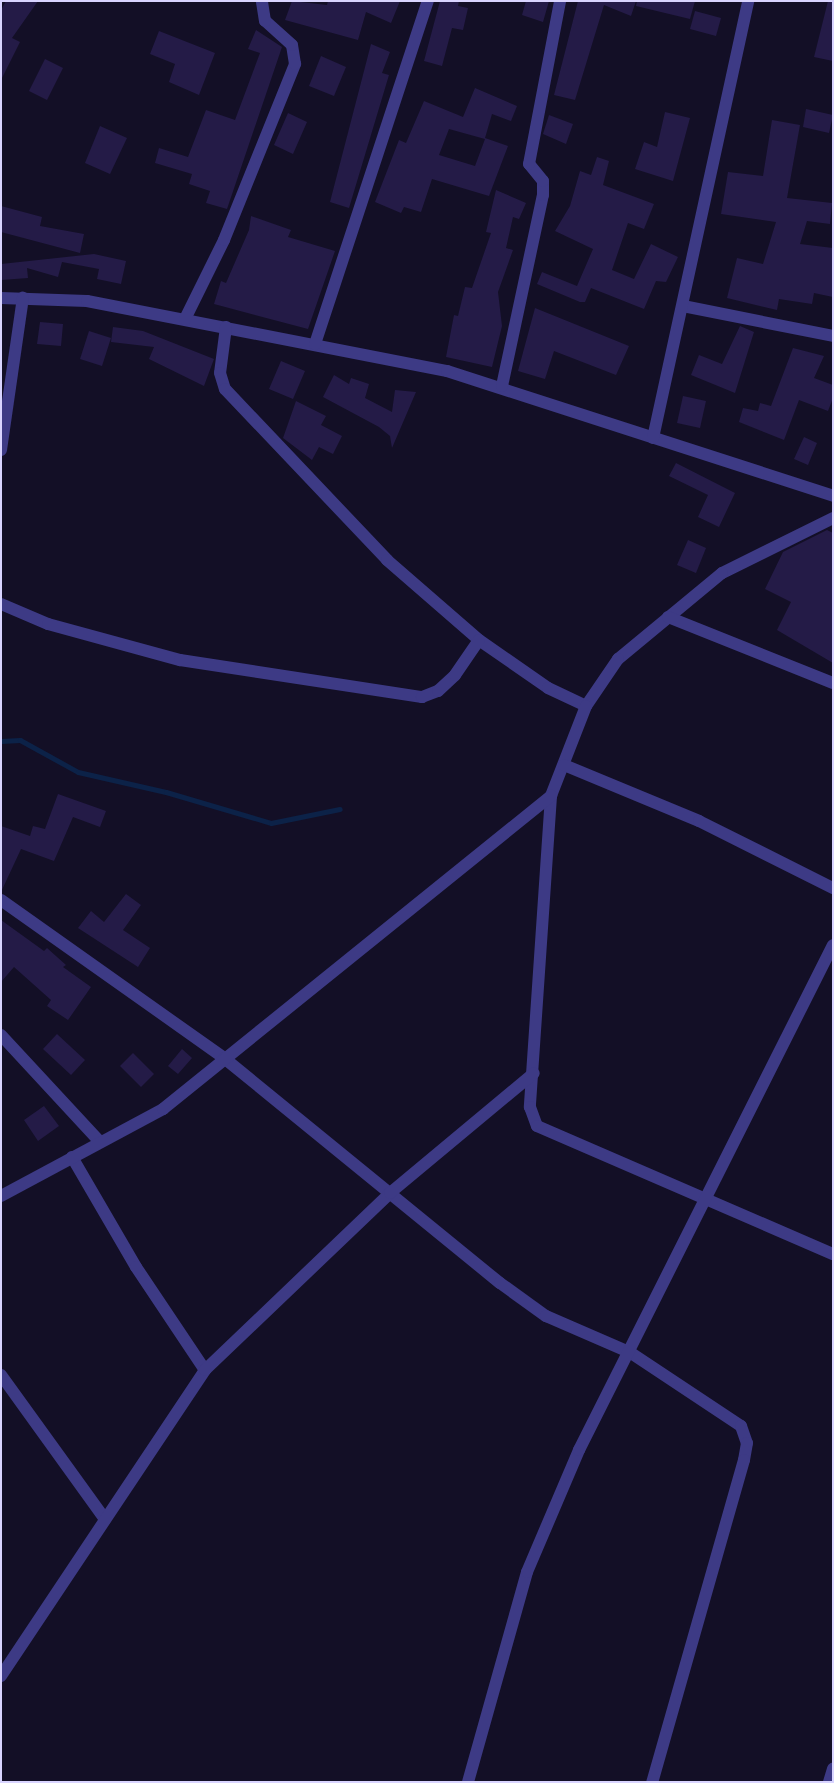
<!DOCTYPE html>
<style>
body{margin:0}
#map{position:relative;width:834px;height:1783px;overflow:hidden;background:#130f26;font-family:Overpass,sans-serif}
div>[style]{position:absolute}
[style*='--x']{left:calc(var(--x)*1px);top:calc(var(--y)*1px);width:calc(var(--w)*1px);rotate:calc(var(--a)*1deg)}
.stream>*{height:5px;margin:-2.5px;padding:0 2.5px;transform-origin:2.5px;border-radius:2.5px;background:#0c2248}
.building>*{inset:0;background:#241b47}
.minor>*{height:12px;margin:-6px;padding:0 6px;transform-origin:6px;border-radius:6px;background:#3d3a85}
span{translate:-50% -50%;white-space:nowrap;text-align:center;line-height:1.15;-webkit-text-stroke:4px #130f26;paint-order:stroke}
.frame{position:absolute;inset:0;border:2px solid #d9d4ff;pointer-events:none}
</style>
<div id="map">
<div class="stream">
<div style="--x:1;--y:741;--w:19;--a:-3"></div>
<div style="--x:20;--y:740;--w:66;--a:28.9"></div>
<div style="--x:78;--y:772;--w:90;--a:12.8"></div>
<div style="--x:166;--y:792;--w:109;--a:16.4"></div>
<div style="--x:271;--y:823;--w:70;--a:-11.5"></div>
</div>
<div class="building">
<div style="clip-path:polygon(6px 1px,38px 1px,12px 38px,20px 42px,1px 80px,1px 10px)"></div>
<div style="clip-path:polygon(292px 1px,327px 5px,328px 1px,400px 1px,391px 23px,366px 12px,358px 40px,285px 20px)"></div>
<div style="clip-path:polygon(440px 1px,459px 1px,458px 6px,468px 8px,463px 30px,452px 28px,442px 66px,424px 61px)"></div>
<div style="clip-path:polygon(526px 1px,549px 1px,543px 22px,522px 15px)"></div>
<div style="clip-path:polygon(578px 1px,636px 1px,631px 16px,604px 5px,575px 100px,554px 95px)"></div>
<div style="clip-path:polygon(637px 1px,695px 1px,690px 19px,636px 6px)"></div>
<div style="clip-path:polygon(828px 1px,833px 1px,833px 61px,814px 57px)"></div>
<div style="clip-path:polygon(695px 11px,721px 18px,716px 36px,690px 29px)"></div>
<div style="clip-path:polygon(256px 30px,282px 47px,227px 209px,206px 203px,210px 191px,189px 184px,192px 174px,155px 163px,159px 148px,188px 157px,206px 110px,235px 120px,260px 53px,248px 49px)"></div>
<div style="clip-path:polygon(159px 31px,215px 53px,199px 95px,169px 82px,175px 64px,150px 54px)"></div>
<div style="clip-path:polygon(371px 44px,390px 52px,382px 73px,389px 75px,349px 208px,330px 202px)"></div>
<div style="clip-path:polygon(321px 56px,346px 67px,334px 96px,309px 86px)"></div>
<div style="clip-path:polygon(45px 59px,63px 68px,47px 100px,29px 91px)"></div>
<div style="clip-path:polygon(evenodd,475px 88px,517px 106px,511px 121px,492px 114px,485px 138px,508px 146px,489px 196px,432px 179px,421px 212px,404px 207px,401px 213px,375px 202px,399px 140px,406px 143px,424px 101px,463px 117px,475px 88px,449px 129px,485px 139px,475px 166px,439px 155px,449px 129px)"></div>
<div style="clip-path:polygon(806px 109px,833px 115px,829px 133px,803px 127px)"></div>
<div style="clip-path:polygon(665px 112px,690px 118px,673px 181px,635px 169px,644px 142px,657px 147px)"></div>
<div style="clip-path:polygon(288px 113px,307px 122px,293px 154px,274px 145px)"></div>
<div style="clip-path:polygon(549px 115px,573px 124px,566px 144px,543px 134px)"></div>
<div style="clip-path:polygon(772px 120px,800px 125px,787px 198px,832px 203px,830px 224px,807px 221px,800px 244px,833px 248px,833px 297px,814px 293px,812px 304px,779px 299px,777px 310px,727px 298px,737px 258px,763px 264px,776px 222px,721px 214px,728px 172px,763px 176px)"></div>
<div style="clip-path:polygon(100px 126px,127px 138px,110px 174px,85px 163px)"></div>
<div style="clip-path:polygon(597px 157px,609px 161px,603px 185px,654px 204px,644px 229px,628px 223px,612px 270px,634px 279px,651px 244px,678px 257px,666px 282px,656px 281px,644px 309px,591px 288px,585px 302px,580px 302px,537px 284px,542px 272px,577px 286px,593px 249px,555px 231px,570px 206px,580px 171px,591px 175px)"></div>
<div style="clip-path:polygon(496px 190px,526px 203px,519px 219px,513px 217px,506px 248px,513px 250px,498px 292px,502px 326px,492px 367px,446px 357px,454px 315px,458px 316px,465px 287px,472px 288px,491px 233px,486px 232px)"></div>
<div style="clip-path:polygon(1px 206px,42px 217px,40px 226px,84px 234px,80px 253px,1px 232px)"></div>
<div style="clip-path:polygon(251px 216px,291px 230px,288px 237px,335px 251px,308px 329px,214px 304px,221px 281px,226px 283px,249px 230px)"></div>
<div style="clip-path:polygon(94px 254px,126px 261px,121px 284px,97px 279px,99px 269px,62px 262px,58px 277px,27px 268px,28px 278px,1px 280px,1px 264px)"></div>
<div style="clip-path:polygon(535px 308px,629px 346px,616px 375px,554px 351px,545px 379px,518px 371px)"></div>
<div style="clip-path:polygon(40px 322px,63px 324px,61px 346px,37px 344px)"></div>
<div style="clip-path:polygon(740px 326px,754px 332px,735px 393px,691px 375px,699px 355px,722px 364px)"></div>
<div style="clip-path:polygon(113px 327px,143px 331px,214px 359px,204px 386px,149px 359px,154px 347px,111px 342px)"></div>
<div style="clip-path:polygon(89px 331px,111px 338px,102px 366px,80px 359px)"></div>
<div style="clip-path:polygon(793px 348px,824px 356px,814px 378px,833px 385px,833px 398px,828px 411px,799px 400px,784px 440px,739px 422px,743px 408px,758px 411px,760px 403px,771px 406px)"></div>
<div style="clip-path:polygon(281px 361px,305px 371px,293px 399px,269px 389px)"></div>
<div style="clip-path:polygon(334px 375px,349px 384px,351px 378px,369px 384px,365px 398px,392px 412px,395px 390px,416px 392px,392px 448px,390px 436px,379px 427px,323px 397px)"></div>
<div style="clip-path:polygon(683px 396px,706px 401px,700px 428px,677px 423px)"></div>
<div style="clip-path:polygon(296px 401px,326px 416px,321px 425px,342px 436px,333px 454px,319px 447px,312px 460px,283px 438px)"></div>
<div style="clip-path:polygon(804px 437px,817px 443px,808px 465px,794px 459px)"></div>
<div style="clip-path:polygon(676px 463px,735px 493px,719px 527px,698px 517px,708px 495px,669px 476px)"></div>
<div style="clip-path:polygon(827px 530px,833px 533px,833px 663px,777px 630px,791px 602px,765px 589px,783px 552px)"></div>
<div style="clip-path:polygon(688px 540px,706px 548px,696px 573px,677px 565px)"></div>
<div style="clip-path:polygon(58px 794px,106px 811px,100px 827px,73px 817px,54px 861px,21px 849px,1px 892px,1px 826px,30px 836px,33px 826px,45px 829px)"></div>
<div style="clip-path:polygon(126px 894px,141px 905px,123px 930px,150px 948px,138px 967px,78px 928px,91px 911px,104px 922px)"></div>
<div style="clip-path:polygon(1px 920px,44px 951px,47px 948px,66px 965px,63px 967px,91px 987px,68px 1020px,47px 1006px,51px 1000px,14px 967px,1px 982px)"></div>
<div style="clip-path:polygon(57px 1034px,85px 1060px,71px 1075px,43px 1049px)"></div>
<div style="clip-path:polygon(182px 1049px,192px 1058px,178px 1074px,168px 1066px)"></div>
<div style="clip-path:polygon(133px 1053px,154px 1074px,141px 1087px,120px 1066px)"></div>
<div style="clip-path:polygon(44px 1106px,59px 1126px,38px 1141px,24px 1120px)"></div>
</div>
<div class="minor">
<div style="--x:1;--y:298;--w:86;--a:2"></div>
<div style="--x:87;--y:301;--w:367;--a:11"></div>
<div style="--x:447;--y:371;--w:406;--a:17.9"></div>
<div style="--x:683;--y:306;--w:153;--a:11.3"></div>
<div style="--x:185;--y:319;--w:88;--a:-63.7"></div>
<div style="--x:224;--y:240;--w:190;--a:-68"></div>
<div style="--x:295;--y:64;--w:19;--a:-99"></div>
<div style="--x:292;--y:45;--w:36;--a:-138"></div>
<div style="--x:265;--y:21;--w:20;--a:-99"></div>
<div style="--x:226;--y:327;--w:46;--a:97.4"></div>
<div style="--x:220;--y:373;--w:17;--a:73"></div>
<div style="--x:225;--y:389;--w:236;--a:46.5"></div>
<div style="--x:387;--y:560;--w:122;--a:41"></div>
<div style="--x:479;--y:640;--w:84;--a:34.8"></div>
<div style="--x:548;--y:688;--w:42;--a:25.3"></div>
<div style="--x:315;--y:344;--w:361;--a:-71.8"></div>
<div style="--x:502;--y:386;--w:195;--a:-77.9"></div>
<div style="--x:543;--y:195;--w:14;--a:-90"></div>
<div style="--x:543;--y:181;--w:22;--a:-129"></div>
<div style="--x:529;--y:164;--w:166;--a:-79.2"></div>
<div style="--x:653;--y:438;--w:447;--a:-77.7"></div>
<div style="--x:1;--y:450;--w:154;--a:-81.8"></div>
<div style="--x:833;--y:518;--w:124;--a:153.6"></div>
<div style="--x:722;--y:573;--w:135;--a:140.4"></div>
<div style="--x:618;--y:659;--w:57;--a:124.2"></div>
<div style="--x:586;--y:706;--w:97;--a:111.3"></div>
<div style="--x:551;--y:796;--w:312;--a:93.9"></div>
<div style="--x:530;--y:1107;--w:20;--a:70"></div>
<div style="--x:537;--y:1126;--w:322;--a:23.4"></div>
<div style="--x:1;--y:604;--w:51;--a:23.1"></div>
<div style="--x:48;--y:624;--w:137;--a:15.3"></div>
<div style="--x:180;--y:660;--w:245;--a:8.7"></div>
<div style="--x:422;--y:697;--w:17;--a:-21"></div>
<div style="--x:438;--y:691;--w:23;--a:-43"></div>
<div style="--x:455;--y:675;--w:42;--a:-55.6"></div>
<div style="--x:668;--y:617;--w:178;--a:21.8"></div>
<div style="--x:564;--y:765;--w:146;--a:22.5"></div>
<div style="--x:699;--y:821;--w:150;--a:26.6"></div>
<div style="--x:1;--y:900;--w:273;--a:35.3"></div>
<div style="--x:224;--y:1058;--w:356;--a:39.2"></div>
<div style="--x:500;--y:1283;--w:57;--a:35.7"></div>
<div style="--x:546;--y:1316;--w:93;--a:23.5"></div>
<div style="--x:631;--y:1353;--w:132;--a:33.6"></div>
<div style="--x:741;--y:1426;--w:18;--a:71"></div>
<div style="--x:747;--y:1443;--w:17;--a:100"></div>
<div style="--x:744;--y:1460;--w:335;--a:105.9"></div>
<div style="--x:1;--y:1035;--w:146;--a:47.2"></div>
<div style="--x:72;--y:1157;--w:127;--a:59.8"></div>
<div style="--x:136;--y:1267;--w:124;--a:56.2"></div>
<div style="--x:1;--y:1196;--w:184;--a:-28.2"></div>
<div style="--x:163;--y:1109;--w:499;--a:-38.9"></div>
<div style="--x:1;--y:1375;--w:178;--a:54.2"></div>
<div style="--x:1;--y:1676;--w:368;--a:-56.3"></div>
<div style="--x:205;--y:1370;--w:256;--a:-43.7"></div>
<div style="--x:390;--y:1193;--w:187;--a:-39.8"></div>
<div style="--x:468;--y:1782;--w:218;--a:-74.3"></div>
<div style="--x:527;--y:1572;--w:133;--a:-66.9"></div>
<div style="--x:579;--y:1450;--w:565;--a:-63.3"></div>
<div style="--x:829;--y:1782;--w:14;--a:-73"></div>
</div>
<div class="frame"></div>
</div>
